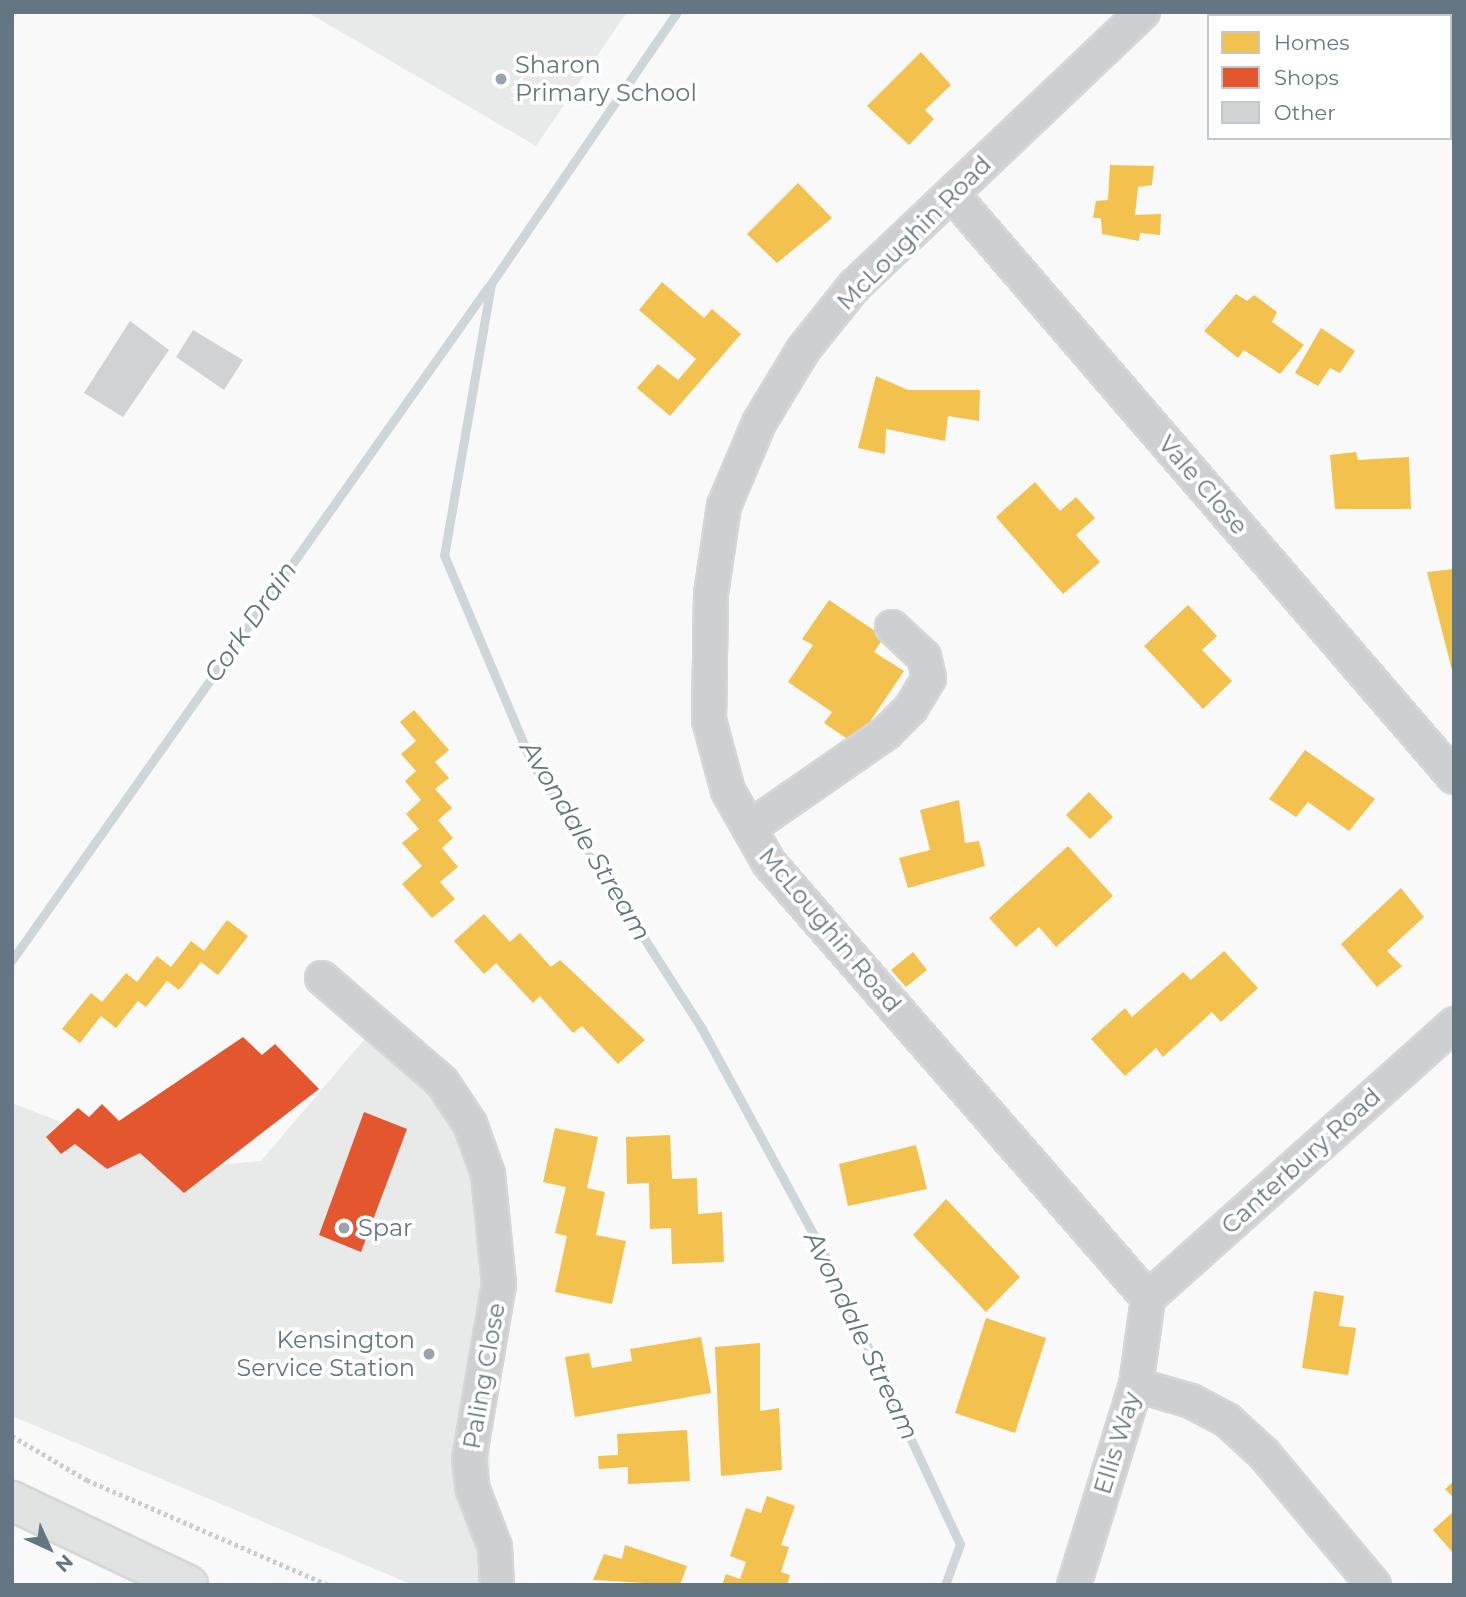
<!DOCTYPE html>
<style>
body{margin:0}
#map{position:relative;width:1466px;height:1597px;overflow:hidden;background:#f9f9f9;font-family:Montserrat,sans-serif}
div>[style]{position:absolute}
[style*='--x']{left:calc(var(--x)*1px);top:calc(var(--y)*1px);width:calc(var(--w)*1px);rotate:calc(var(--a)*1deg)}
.built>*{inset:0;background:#e8e9e9}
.homes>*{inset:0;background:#f2c14e}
.shops>*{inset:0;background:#e4572e}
.stream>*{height:9px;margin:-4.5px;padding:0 4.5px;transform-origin:4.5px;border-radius:4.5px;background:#ced6d9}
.building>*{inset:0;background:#d0d2d3}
.path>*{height:4.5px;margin-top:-2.25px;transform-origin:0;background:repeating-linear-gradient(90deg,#cbcccd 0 3.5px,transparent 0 7px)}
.roads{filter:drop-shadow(2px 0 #d5d6d7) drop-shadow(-2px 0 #d5d6d7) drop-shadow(0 2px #d5d6d7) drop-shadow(0 -2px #d5d6d7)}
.minor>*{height:32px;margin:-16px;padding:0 16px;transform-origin:16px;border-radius:16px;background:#cecfd0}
.major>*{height:38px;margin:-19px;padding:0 19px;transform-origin:19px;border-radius:19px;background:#e1e2e2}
.dots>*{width:19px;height:19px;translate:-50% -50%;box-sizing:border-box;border:4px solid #fff;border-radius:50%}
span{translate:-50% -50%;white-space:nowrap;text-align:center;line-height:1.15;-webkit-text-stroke:7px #fff;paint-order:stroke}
.poi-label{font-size:24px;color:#657683}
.left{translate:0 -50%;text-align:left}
.right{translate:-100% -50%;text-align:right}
.street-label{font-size:24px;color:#657683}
.water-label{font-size:26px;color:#60757c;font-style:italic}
.frame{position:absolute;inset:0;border:14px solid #657683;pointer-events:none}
.legend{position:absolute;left:1207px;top:14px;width:245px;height:126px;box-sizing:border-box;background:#fff;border:2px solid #c1c8cd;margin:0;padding:9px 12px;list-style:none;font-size:21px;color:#657683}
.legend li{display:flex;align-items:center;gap:14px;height:35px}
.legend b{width:35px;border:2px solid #c1c8cd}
.north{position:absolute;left:14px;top:1513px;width:70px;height:70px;-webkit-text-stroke:5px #fff;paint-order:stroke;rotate:135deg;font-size:19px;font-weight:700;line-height:28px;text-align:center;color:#657683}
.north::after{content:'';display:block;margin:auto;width:24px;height:32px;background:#657683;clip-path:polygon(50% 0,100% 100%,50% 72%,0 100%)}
</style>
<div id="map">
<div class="built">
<div style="clip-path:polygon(307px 12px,627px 12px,536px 146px)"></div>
<div style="clip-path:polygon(380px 1021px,458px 1090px,491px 1287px,489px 1585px,413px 1585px,12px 1416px,12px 1103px,179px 1168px,261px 1161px)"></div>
</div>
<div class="homes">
<div style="clip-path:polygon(921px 52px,951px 85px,925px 110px,934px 119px,909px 145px,867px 106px)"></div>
<div style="clip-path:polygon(1110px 165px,1154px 166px,1152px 185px,1138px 187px,1135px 215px,1161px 214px,1160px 235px,1140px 233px,1139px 241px,1102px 234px,1101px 218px,1093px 218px,1096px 201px,1108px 200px)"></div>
<div style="clip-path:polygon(798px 183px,832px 218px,777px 263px,747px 234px)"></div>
<div style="clip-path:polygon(662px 282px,704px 318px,712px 309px,741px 334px,670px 416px,637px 388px,658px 364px,678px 380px,696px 359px,639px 310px)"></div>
<div style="clip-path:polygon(1236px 294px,1247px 301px,1254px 295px,1277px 312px,1272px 322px,1304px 345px,1280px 374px,1244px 350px,1238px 358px,1204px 331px)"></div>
<div style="clip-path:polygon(1321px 328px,1355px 351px,1340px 373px,1330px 368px,1318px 386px,1295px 373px)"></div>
<div style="clip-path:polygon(876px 376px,908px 390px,980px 390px,979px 421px,948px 416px,945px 441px,886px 429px,885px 454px,858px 448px)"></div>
<div style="clip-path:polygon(1356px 452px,1358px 460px,1409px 457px,1411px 509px,1335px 509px,1330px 455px)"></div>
<div style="clip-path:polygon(1035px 482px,1060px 511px,1076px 497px,1095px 518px,1076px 535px,1100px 562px,1063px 594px,996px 517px)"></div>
<div style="clip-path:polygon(1454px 569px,1454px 674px,1453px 674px,1427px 572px)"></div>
<div style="clip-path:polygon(829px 600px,884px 637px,874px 652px,904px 671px,855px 744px,824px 723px,832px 712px,788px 682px,813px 645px,802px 639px)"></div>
<div style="clip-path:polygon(1188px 605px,1217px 636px,1202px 650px,1232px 681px,1203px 709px,1144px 646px)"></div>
<div style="clip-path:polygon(414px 710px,449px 750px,435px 762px,449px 778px,435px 789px,452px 808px,438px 820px,453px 838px,442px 848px,458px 867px,440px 882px,455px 899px,432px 918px,402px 884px,422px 866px,402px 843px,419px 829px,406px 814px,421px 800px,405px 781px,416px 771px,401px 754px,416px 741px,400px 722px)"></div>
<div style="clip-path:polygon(1305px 750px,1375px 799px,1349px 831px,1308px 802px,1296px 817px,1269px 799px)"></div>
<div style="clip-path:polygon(1089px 792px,1113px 817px,1090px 839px,1066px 815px)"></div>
<div style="clip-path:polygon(959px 800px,965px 843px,979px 841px,985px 866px,908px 888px,899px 858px,930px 850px,920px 810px)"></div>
<div style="clip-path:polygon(1068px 846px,1113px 896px,1056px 947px,1039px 927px,1016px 947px,989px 918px)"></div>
<div style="clip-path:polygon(1401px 888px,1424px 917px,1387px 951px,1402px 966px,1377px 987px,1341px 944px)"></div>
<div style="clip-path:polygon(484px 914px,510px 942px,520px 933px,551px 967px,560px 960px,645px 1040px,618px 1064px,582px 1026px,573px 1033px,540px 996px,533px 1003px,496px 963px,484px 974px,454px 941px)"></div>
<div style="clip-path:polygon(227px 920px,248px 936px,218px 975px,201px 962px,179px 990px,167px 981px,146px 1007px,138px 1001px,116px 1028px,101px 1016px,80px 1043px,62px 1029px,91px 993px,102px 1002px,126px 973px,137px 982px,157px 956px,171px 967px,191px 941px,204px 951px)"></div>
<div style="clip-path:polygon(1224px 951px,1258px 988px,1221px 1022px,1212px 1012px,1163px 1057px,1156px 1048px,1125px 1076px,1091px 1039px,1125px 1008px,1132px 1017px,1183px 972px,1191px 980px)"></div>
<div style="clip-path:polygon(913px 952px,927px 970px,906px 987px,891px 970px)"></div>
<div style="clip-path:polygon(555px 1128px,598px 1137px,587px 1188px,605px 1192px,596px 1235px,626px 1241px,612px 1304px,555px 1292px,567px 1236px,555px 1233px,566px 1187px,543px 1182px)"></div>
<div style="clip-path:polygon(670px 1135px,672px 1179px,697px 1178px,698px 1214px,722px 1212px,724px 1262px,672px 1264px,671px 1228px,650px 1229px,649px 1183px,627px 1184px,626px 1137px)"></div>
<div style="clip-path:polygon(916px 1145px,927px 1189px,848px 1206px,839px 1164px)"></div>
<div style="clip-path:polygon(946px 1199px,1020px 1277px,986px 1312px,913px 1235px)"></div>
<div style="clip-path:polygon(1314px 1291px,1344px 1296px,1339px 1326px,1356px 1328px,1348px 1375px,1302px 1368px)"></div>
<div style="clip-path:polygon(986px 1318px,1046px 1338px,1015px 1433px,955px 1413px)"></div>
<div style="clip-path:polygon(701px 1337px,711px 1393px,575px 1417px,565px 1357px,589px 1353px,592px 1368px,632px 1361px,630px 1349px)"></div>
<div style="clip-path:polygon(760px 1343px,760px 1411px,779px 1408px,782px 1470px,721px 1476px,715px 1347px)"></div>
<div style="clip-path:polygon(687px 1430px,690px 1481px,628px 1484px,628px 1467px,599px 1469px,598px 1456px,618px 1455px,617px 1434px)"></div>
<div style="clip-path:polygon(1454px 1481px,1454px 1498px,1445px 1489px)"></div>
<div style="clip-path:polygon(767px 1496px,795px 1506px,781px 1545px,789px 1547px,781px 1572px,790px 1575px,787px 1585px,722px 1585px,726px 1574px,740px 1579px,746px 1562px,730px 1556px,746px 1508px,761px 1513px)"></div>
<div style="clip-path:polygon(1454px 1511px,1454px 1554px,1433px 1530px)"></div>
<div style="clip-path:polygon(625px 1545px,687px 1566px,680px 1585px,593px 1580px,604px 1554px,622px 1559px)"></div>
</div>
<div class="shops">
<div style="clip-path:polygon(243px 1037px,262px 1055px,275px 1044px,319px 1089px,184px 1193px,140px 1153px,107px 1169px,75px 1144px,61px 1154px,46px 1137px,78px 1108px,89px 1117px,102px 1104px,119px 1121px)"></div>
<div style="clip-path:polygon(364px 1112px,407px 1129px,361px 1252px,319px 1235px)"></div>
</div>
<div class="stream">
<div style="--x:677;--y:12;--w:330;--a:124.4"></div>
<div style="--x:491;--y:284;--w:275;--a:99.8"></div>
<div style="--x:444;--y:555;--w:226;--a:67.1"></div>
<div style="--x:532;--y:763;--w:316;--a:57.4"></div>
<div style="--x:702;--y:1029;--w:258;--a:61.5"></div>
<div style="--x:825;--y:1256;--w:318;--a:64.9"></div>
<div style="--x:960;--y:1544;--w:44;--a:110.1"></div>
<div style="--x:12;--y:960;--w:824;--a:-54.73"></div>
</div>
<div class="building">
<div style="clip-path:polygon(130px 321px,169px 350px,123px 417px,84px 393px)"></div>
<div style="clip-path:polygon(193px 330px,243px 360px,224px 390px,176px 357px)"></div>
</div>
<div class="path">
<div style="--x:12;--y:1436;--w:87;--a:30.4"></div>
<div style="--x:87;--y:1480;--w:264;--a:23.5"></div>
</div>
<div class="roads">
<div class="minor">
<div style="--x:1143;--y:12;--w:397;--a:136.5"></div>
<div style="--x:855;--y:285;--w:83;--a:128.7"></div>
<div style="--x:803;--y:350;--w:85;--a:121.1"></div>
<div style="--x:759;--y:423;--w:90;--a:112.9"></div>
<div style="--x:724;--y:506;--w:89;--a:98.4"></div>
<div style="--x:711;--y:594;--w:126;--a:90.9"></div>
<div style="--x:709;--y:720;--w:73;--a:75"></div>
<div style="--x:728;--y:791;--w:83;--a:60.3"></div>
<div style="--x:769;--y:863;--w:577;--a:48.94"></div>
<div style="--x:952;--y:194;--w:769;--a:49.27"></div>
<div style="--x:749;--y:828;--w:167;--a:-34.7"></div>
<div style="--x:886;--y:733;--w:35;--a:-45"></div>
<div style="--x:911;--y:708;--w:35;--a:-59"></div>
<div style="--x:929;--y:678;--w:22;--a:-103"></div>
<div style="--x:924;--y:657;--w:44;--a:-136.8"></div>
<div style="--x:322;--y:978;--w:159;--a:40.9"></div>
<div style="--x:442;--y:1082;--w:50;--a:56.3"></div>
<div style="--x:470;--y:1124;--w:53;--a:70.2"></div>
<div style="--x:488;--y:1174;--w:111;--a:84.3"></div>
<div style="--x:499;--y:1284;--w:178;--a:99.7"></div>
<div style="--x:469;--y:1459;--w:31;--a:83"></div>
<div style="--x:473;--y:1490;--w:61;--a:68.9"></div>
<div style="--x:495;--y:1547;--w:38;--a:87"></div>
<div style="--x:1148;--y:1298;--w:411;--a:-41.8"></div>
<div style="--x:1136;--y:1385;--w:57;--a:16.2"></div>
<div style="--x:1191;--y:1401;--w:41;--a:27.8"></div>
<div style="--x:1227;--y:1420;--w:50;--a:42.6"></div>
<div style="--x:1264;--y:1454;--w:171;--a:50"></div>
<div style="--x:1074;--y:1585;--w:209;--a:-72.8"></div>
<div style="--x:1136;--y:1385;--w:88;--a:-82.1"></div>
</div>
<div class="major">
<div style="--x:12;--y:1501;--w:195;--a:25.5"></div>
</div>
</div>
<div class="dots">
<div style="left:501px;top:79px;background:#99a4ac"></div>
<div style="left:344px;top:1228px;background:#99a4ac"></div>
<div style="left:429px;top:1354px;background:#99a4ac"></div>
</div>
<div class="poi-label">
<span class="left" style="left:515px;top:79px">Sharon<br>Primary School</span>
<span class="left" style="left:358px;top:1228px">Spar</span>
<span class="right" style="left:415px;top:1354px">Kensington<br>Service Station</span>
</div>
<div class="street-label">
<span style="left:914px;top:233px;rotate:-45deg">McLoughin Road</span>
<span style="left:1203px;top:485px;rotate:49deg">Vale Close</span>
<span style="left:830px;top:930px;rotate:50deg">McLoughin Road</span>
<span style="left:1301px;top:1161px;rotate:-42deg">Canterbury Road</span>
<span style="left:484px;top:1376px;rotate:-80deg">Paling Close</span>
<span style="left:1117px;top:1443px;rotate:-73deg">Ellis Way</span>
</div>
<div class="water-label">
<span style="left:251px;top:622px;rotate:-55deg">Cork Drain</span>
<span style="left:585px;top:841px;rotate:59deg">Avondale Stream</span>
<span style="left:861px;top:1336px;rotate:64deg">Avondale Stream</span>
</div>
<div class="frame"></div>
<ul class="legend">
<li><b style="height:19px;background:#f2c14e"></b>Homes</li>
<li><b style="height:19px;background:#e4572e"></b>Shops</li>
<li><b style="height:19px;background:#d0d2d3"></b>Other</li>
</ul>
<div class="north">N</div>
</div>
